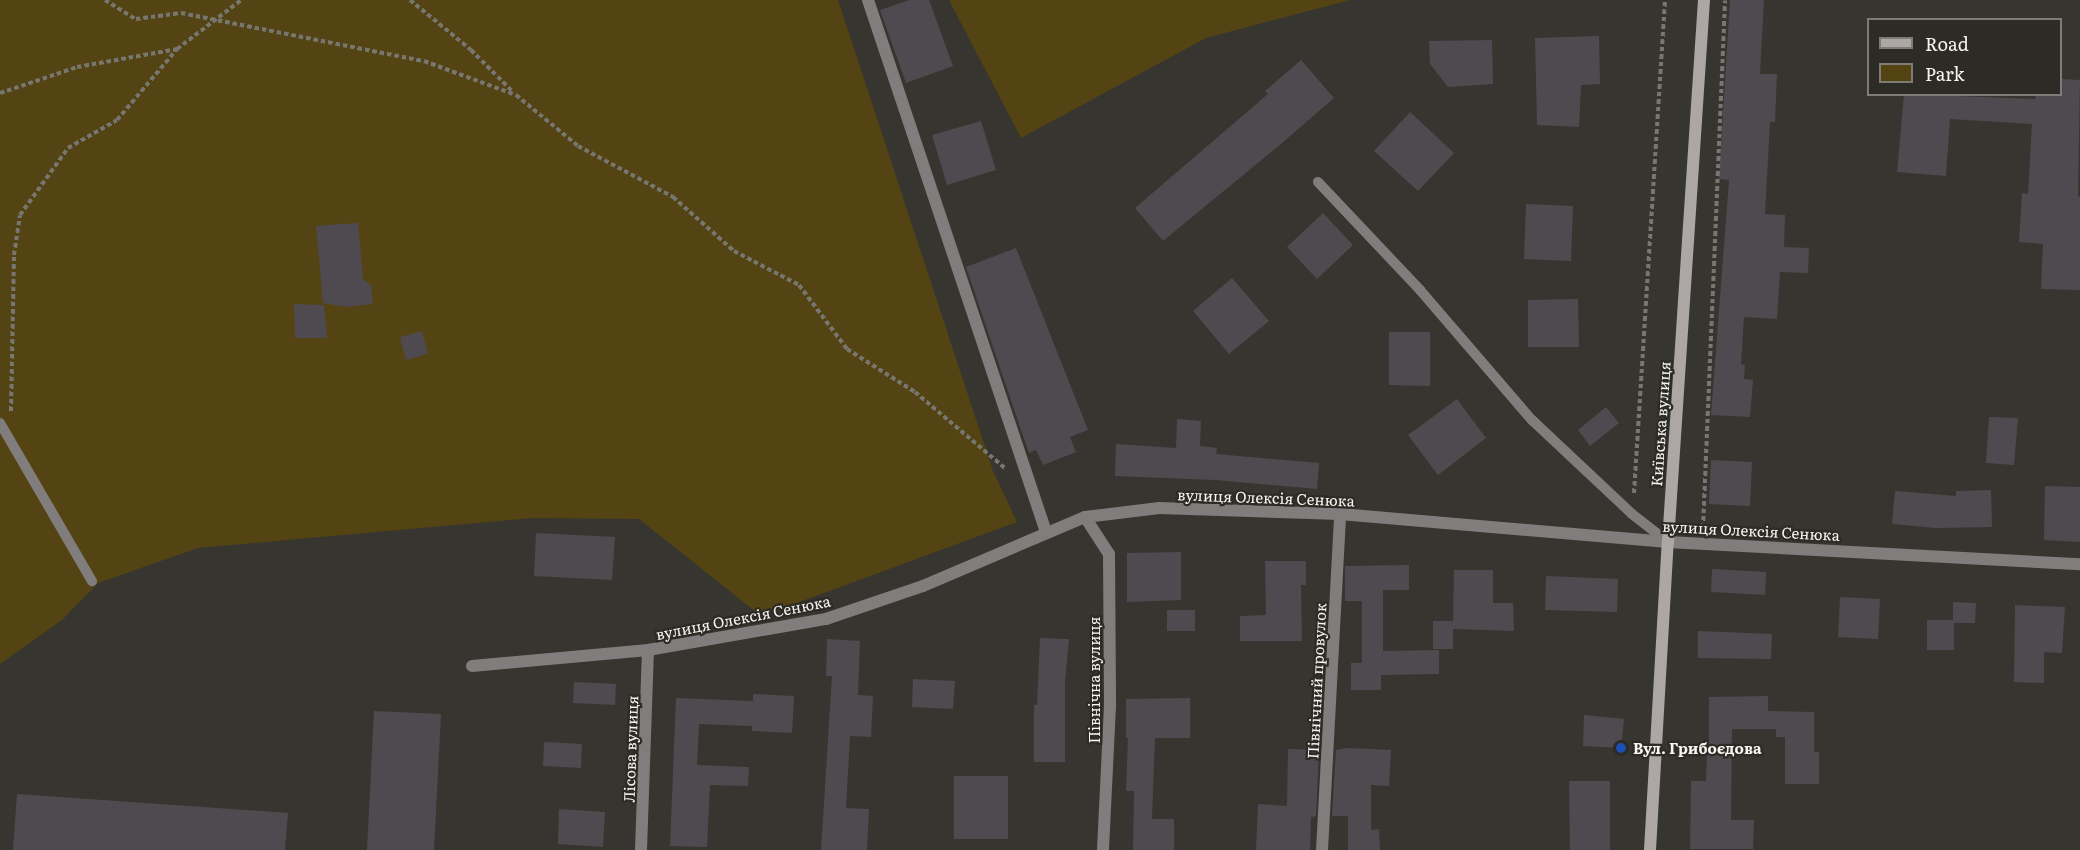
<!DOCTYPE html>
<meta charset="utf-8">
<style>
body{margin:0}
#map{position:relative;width:2080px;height:850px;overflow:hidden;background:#37352f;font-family:Literata,serif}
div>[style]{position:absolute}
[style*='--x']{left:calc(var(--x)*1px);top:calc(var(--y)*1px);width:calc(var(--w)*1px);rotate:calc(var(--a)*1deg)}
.green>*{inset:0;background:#544413}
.building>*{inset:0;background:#4f4a4f}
.path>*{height:4px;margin-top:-2px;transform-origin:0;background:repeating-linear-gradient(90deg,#787671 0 4.5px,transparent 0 7.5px)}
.lane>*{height:10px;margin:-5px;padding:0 5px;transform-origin:5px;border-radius:5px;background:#817d7d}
.street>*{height:12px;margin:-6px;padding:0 6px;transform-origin:6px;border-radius:6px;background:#817d7d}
.secondary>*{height:12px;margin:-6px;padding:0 6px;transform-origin:6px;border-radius:6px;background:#aca6a5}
.dots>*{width:16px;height:16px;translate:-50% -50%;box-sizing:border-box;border:3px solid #2d2b25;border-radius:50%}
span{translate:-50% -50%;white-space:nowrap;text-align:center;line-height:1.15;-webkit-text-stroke:4.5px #2d2b25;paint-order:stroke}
.street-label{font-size:15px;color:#f6f5f1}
.poi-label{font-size:15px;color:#f6f5f1;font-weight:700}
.left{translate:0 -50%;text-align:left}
.legend{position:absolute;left:1867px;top:18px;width:195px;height:78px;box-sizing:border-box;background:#2d2b25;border:2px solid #7d7c77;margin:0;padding:8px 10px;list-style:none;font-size:18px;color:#f6f5f1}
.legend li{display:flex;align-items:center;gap:12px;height:30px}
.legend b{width:30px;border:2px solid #7d7c77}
</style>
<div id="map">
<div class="green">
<div style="clip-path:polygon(0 0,838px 0,993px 471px,1017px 522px,761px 616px,639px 519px,532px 518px,198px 548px,98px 583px,62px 620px,0 664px)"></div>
<div style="clip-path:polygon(949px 0,1350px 0,1206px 38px,1021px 138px)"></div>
</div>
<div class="building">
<div style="clip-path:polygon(909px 0,929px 0,953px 66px,906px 83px,880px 10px)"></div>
<div style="clip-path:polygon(1730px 0,1764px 0,1760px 74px,1777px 74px,1775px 122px,1770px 122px,1765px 214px,1785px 215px,1784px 247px,1809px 248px,1808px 273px,1780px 272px,1777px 319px,1744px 317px,1741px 364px,1745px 365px,1744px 379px,1753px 380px,1750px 417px,1711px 415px,1729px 180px,1719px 179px)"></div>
<div style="clip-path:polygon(1599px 36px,1600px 84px,1581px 85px,1579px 127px,1537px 125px,1535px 38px)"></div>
<div style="clip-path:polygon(1492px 40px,1493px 84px,1448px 87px,1430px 64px,1429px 41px)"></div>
<div style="clip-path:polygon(1301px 60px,1334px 98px,1282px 143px,1163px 241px,1135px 208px,1268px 94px,1265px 91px)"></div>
<div style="clip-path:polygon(2061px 79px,2080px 80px,2078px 196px,2080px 197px,2080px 290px,2041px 289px,2043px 244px,2019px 242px,2022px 193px,2028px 194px,2032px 124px,1950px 119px,1946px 176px,1897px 172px,1904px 94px,2035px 99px,2036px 94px,2061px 94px)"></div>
<div style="clip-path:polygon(1410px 112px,1454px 153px,1418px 191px,1374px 151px)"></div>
<div style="clip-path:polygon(981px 121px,996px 170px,947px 185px,932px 135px)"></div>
<div style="clip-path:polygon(1526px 204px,1573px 206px,1571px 261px,1524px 259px)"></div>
<div style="clip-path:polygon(1323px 213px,1353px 245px,1317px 279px,1287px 247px)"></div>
<div style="clip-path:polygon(358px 223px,363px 279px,371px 285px,373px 304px,346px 307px,323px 303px,316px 226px)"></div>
<div style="clip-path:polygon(1016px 248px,1088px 430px,1070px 437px,1076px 452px,1043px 465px,1036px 450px,1029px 453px,1021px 430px,966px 267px)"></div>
<div style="clip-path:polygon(1232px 278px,1269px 321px,1229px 354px,1193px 311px)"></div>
<div style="clip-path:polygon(1578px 299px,1579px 347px,1528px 347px,1528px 300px)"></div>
<div style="clip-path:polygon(294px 304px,324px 305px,327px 338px,295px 338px)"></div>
<div style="clip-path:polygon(422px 331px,428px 354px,406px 360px,400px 337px)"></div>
<div style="clip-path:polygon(1389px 332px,1430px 332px,1430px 386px,1389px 385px)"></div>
<div style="clip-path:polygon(1457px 399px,1486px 438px,1438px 475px,1408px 435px)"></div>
<div style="clip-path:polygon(1606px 407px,1619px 423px,1590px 446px,1578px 430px)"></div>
<div style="clip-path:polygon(1989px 417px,2018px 418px,2014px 465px,1986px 463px)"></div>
<div style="clip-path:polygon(1177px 419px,1201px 421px,1200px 446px,1217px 448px,1216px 454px,1319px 463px,1317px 489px,1215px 480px,1115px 476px,1116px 444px,1176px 448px)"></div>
<div style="clip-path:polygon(1711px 460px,1752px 462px,1750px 506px,1709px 504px)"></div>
<div style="clip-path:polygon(2045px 486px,2080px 487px,2080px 542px,2044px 540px)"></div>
<div style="clip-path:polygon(1991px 490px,1992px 527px,1935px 528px,1892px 524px,1895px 491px,1956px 496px,1956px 491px)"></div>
<div style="clip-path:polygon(536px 533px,615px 537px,612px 580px,534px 576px)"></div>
<div style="clip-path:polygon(1181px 552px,1181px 600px,1127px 602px,1127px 553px)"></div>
<div style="clip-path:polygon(1265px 561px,1306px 561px,1306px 585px,1301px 585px,1302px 641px,1240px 641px,1240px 616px,1266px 615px)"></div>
<div style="clip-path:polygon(1409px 565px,1409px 590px,1383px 590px,1383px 651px,1439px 650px,1439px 674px,1381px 675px,1381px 690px,1351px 690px,1351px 663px,1362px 663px,1362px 601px,1345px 601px,1345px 566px)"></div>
<div style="clip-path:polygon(1712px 569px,1766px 572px,1765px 595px,1711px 592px)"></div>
<div style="clip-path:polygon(1454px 570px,1493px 570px,1493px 603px,1513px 603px,1514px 631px,1453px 629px,1453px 649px,1433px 649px,1433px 621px,1453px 621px)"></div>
<div style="clip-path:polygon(1546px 576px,1618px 579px,1617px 612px,1545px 610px)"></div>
<div style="clip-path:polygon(1840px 597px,1880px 599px,1878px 639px,1838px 637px)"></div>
<div style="clip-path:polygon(1953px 602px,1976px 603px,1975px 623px,1954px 623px,1954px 650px,1927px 650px,1927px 620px,1953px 620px)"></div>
<div style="clip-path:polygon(2015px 605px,2065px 607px,2062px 653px,2044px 652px,2044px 683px,2014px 682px)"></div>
<div style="clip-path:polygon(1167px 610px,1195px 610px,1195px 631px,1167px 631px)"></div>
<div style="clip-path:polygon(1698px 631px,1772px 634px,1771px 659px,1698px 658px)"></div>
<div style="clip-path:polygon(1040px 638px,1069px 639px,1065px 682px,1065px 762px,1034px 762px,1034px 705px,1037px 705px)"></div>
<div style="clip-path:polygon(827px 639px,860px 641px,858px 695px,873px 696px,871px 737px,850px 736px,846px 808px,869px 809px,867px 850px,821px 850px,832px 676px,826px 676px)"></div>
<div style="clip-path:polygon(913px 679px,955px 681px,953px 709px,912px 707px)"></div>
<div style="clip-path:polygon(574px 682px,616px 684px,615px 705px,573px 703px)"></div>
<div style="clip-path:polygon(753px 694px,794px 696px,792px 733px,752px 731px,752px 726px,699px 724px,697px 765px,749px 767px,748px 786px,710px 785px,707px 847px,670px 846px,676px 698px,753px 701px)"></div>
<div style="clip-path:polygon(1768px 696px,1768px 711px,1814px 712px,1814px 752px,1819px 752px,1819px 784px,1785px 784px,1785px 737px,1776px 737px,1776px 729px,1732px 729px,1731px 820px,1754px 820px,1753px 849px,1690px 849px,1691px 781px,1706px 781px,1707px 753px,1709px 753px,1709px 697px)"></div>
<div style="clip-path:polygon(1190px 698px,1190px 738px,1155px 738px,1152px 819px,1174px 819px,1174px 850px,1133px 850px,1134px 791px,1126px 791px,1128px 738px,1126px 738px,1126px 699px)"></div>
<div style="clip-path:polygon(374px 711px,441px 714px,434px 850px,367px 850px)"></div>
<div style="clip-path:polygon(1584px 715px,1624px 719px,1621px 748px,1583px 746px)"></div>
<div style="clip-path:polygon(544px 742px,582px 744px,581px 768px,543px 766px)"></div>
<div style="clip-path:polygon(1348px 748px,1391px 750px,1389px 786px,1371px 785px,1371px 830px,1379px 829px,1380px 850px,1348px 850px,1348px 816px,1332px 816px,1336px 750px)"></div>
<div style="clip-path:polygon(1288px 749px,1319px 750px,1316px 816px,1311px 817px,1310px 850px,1256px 850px,1258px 804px,1287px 806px)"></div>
<div style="clip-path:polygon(954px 776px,1008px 776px,1008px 839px,954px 839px)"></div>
<div style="clip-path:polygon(1569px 781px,1610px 781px,1610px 850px,1570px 850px)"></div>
<div style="clip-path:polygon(17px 794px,288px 813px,285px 850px,13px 850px)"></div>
<div style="clip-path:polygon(559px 809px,605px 812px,603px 847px,558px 844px)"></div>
</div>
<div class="path">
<div style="--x:105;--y:0;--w:36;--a:32"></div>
<div style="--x:136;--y:19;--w:45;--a:-7.6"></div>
<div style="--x:181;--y:13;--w:248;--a:11.2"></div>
<div style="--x:424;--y:61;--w:98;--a:20.3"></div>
<div style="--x:516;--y:95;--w:80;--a:39.4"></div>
<div style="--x:578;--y:146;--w:108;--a:28.2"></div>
<div style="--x:673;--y:197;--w:81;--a:41.5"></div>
<div style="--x:734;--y:251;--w:73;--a:27.6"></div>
<div style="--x:799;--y:285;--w:80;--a:53.1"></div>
<div style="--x:847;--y:349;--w:80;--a:32.3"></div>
<div style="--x:915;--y:392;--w:118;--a:40.2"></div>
<div style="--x:410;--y:0;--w:79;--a:39.3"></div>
<div style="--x:471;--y:50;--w:59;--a:45"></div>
<div style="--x:0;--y:93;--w:81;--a:-18.7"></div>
<div style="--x:77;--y:67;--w:102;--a:-10.2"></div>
<div style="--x:177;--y:49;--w:81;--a:-37.4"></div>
<div style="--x:11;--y:411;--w:156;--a:-88.9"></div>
<div style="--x:14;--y:255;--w:40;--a:-81.5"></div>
<div style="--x:20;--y:215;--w:82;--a:-54.4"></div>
<div style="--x:68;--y:148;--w:56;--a:-29.7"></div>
<div style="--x:117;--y:120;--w:93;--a:-49.8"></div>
<div style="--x:1634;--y:493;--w:494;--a:-86.4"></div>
<div style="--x:1703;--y:528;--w:528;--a:-87.61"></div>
</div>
<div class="lane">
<div style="--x:1318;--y:182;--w:149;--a:46.6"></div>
<div style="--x:1420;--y:290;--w:172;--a:49.3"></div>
<div style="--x:1532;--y:420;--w:137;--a:43.2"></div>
<div style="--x:1632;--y:514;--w:46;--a:37.9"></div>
<div style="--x:0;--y:423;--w:183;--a:59.8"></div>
</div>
<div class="street">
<div style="--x:868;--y:0;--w:561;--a:71.5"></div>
<div style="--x:1085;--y:517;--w:44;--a:57"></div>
<div style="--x:1109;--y:554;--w:152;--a:89.6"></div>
<div style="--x:1110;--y:706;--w:144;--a:92.8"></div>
<div style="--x:472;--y:666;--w:177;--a:-5.2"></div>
<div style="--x:648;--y:650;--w:181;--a:-9.9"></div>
<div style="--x:826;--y:619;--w:102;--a:-18.8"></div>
<div style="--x:923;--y:586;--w:176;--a:-23.1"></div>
<div style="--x:1085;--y:517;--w:75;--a:-6.9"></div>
<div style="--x:1159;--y:508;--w:181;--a:1.9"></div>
<div style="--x:1340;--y:514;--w:329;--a:4.9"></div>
<div style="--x:1668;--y:542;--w:413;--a:3.1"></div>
<div style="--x:641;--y:850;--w:200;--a:-88"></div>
<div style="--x:1322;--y:850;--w:336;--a:-86.9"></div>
</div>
<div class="secondary">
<div style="--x:1650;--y:850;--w:309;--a:-86.7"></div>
<div style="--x:1668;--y:542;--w:543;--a:-86.2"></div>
</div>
<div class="dots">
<div style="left:1621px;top:748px;background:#1a4fb4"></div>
</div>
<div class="street-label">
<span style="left:1660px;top:424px;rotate:-86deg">Київська вулиця</span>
<span style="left:1266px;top:497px;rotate:2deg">вулиця Олексія Сенюка</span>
<span style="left:1751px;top:530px;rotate:3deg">вулиця Олексія Сенюка</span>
<span style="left:743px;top:617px;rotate:-11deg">вулиця Олексія Сенюка</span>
<span style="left:1094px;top:680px;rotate:-90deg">Північна вулиця</span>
<span style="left:1316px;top:681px;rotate:-87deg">Північний провулок</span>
<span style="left:630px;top:749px;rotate:-88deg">Лісова вулиця</span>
</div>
<div class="poi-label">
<span class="left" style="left:1633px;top:748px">Вул. Грибоєдова</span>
</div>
<ul class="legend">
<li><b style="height:8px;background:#aca6a5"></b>Road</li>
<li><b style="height:16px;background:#544413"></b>Park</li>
</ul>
</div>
